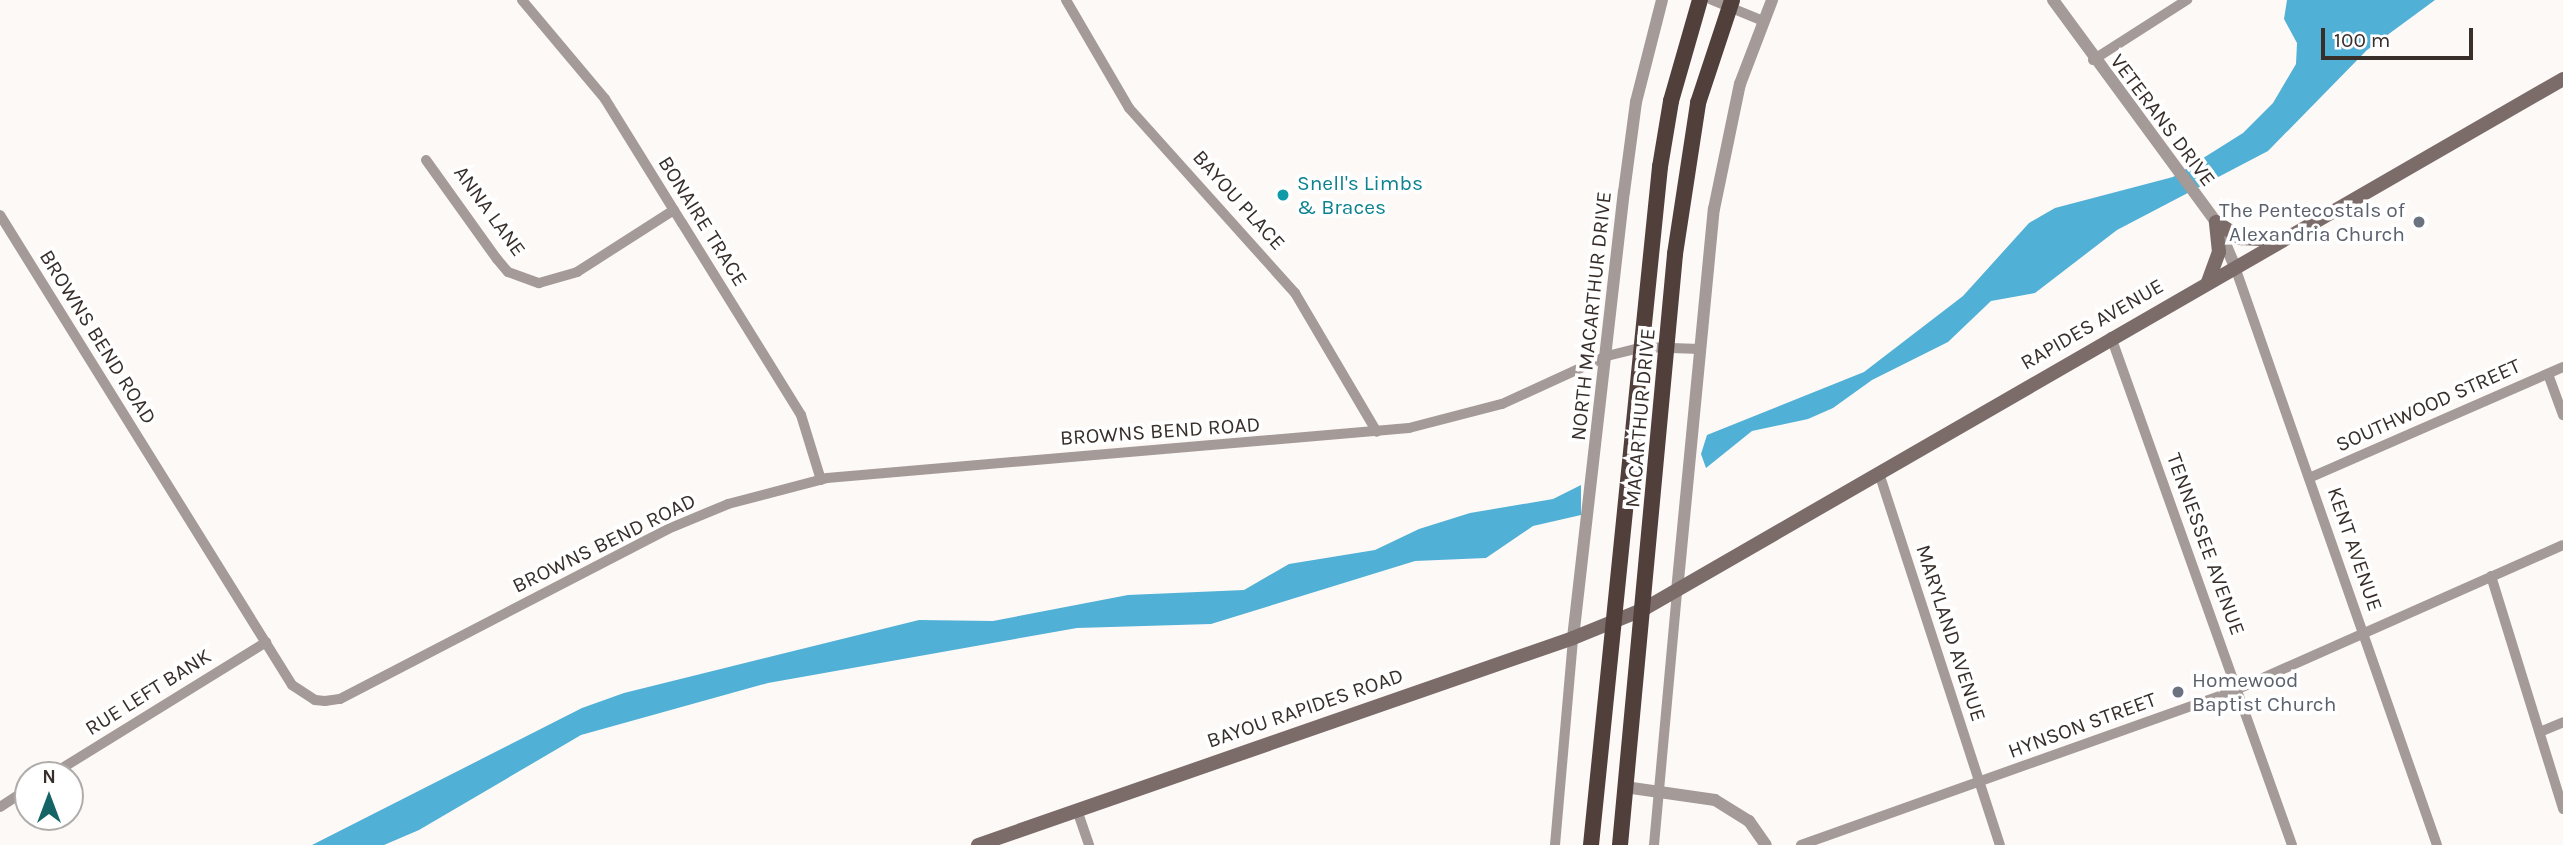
<!DOCTYPE html>
<style>
body{margin:0}
#map{position:relative;width:2563px;height:845px;overflow:hidden;background:#fdf9f7;font-family:Karla,sans-serif}
div>[style]{position:absolute}
[style*='--x']{left:calc(var(--x)*1px);top:calc(var(--y)*1px);width:calc(var(--w)*1px);rotate:calc(var(--a)*1deg)}
.water>*{inset:0;background:#51b0d6}
.minor>*{height:10px;margin:-5px;padding:0 5px;transform-origin:5px;border-radius:5px;background:#a49a98}
.tertiary>*{height:12px;margin:-6px;padding:0 6px;transform-origin:6px;border-radius:6px;background:#a49a98}
.secondary>*{height:14px;margin:-7px;padding:0 7px;transform-origin:7px;border-radius:7px;background:#7b6c6a}
.trunk>*{height:16px;margin:-8px;padding:0 8px;transform-origin:8px;border-radius:8px;background:#513f3c}
.dots>*{width:19px;height:19px;translate:-50% -50%;box-sizing:border-box;border:4px solid #fff;border-radius:50%}
span{translate:-50% -50%;white-space:nowrap;text-align:center;line-height:1.15;-webkit-text-stroke:7px #fff;paint-order:stroke}
.street-label{font-size:21px;color:#382f2b}
.culture-label{font-size:21px;color:#0d838f}
.left{translate:0 -50%;text-align:left}
.worship-label{font-size:21px;color:#5b616d}
.right{translate:-100% -50%;text-align:right}
.north{position:absolute;left:14px;top:761px;width:70px;height:70px;box-sizing:border-box;background:#fff;border:2px solid #afacaa;border-radius:50%;rotate:0deg;font-size:19px;font-weight:700;line-height:28px;text-align:center;color:#382f2b}
.north::after{content:'';display:block;margin:auto;width:24px;height:32px;background:#156465;clip-path:polygon(50% 0,100% 100%,50% 72%,0 100%)}
.scale{position:absolute;left:2321px;top:28px;width:152px;height:32px;box-sizing:border-box;border:4px solid #382f2b;border-top:0;padding-left:9px;font-size:21px;line-height:24px;white-space:nowrap;color:#382f2b;-webkit-text-stroke:5px #fff;paint-order:stroke}
</style>
<div id="map">
<div class="water">
<div style="clip-path:polygon(2287px 0,2435px 0,2367px 50px,2268px 151px,2117px 230px,2035px 293px,1991px 301px,1948px 342px,1872px 380px,1833px 408px,1808px 419px,1752px 431px,1706px 468px,1701px 454px,1707px 435px,1864px 372px,1963px 296px,2029px 223px,2055px 208px,2173px 177px,2243px 133px,2273px 103px,2296px 64px,2297px 43px,2284px 19px)"></div>
<div style="clip-path:polygon(1581px 485px,1581px 515px,1533px 526px,1486px 558px,1415px 561px,1211px 624px,1077px 628px,768px 683px,581px 735px,419px 830px,384px 845px,312px 845px,582px 708px,624px 693px,919px 620px,993px 621px,1128px 595px,1244px 590px,1289px 564px,1375px 550px,1419px 529px,1470px 513px,1553px 499px)"></div>
</div>
<div class="minor">
<div style="--x:522;--y:0;--w:129;--a:50"></div>
<div style="--x:605;--y:99;--w:146;--a:58.2"></div>
<div style="--x:682;--y:223;--w:226;--a:58.2"></div>
<div style="--x:801;--y:415;--w:68;--a:72.9"></div>
<div style="--x:1066;--y:0;--w:125;--a:59.7"></div>
<div style="--x:1129;--y:108;--w:249;--a:48.1"></div>
<div style="--x:1295;--y:293;--w:161;--a:59.5"></div>
<div style="--x:1712;--y:0;--w:55;--a:22.4"></div>
<div style="--x:2093;--y:60;--w:112;--a:-32.6"></div>
<div style="--x:426;--y:160;--w:122;--a:54.4"></div>
<div style="--x:497;--y:259;--w:17;--a:50"></div>
<div style="--x:508;--y:272;--w:33;--a:20"></div>
<div style="--x:539;--y:283;--w:40;--a:-16"></div>
<div style="--x:577;--y:272;--w:115;--a:-32.6"></div>
<div style="--x:0;--y:215;--w:553;--a:58.15"></div>
<div style="--x:292;--y:685;--w:27;--a:33"></div>
<div style="--x:315;--y:700;--w:10;--a:6"></div>
<div style="--x:325;--y:701;--w:15;--a:-8"></div>
<div style="--x:340;--y:699;--w:369;--a:-27.4"></div>
<div style="--x:668;--y:529;--w:65;--a:-22.6"></div>
<div style="--x:728;--y:504;--w:102;--a:-14.7"></div>
<div style="--x:827;--y:478;--w:584;--a:-4.91"></div>
<div style="--x:1409;--y:428;--w:96;--a:-14.5"></div>
<div style="--x:1502;--y:404;--w:115;--a:-24.6"></div>
<div style="--x:1607;--y:356;--w:36;--a:-14"></div>
<div style="--x:1642;--y:347;--w:58;--a:2"></div>
<div style="--x:2235;--y:267;--w:612;--a:70.74"></div>
<div style="--x:2111;--y:337;--w:539;--a:70.39"></div>
<div style="--x:2548;--y:374;--w:44;--a:69.9"></div>
<div style="--x:1879;--y:473;--w:391;--a:72"></div>
<div style="--x:2309;--y:478;--w:277;--a:-23.6"></div>
<div style="--x:2491;--y:576;--w:244;--a:72.8"></div>
<div style="--x:2540;--y:732;--w:25;--a:-23"></div>
<div style="--x:51;--y:775;--w:253;--a:-31.7"></div>
<div style="--x:0;--y:807;--w:33;--a:-33"></div>
<div style="--x:1077;--y:810;--w:37;--a:71"></div>
<div style="--x:1555;--y:845;--w:208;--a:-85"></div>
<div style="--x:1654;--y:845;--w:255;--a:-84.8"></div>
<div style="--x:1801;--y:845;--w:464;--a:-19.6"></div>
<div style="--x:2238;--y:689;--w:355;--a:-23.9"></div>
</div>
<div class="tertiary">
<div style="--x:2053;--y:0;--w:275;--a:53.7"></div>
<div style="--x:2216;--y:222;--w:49;--a:67.1"></div>
<div style="--x:1677;--y:591;--w:384;--a:-84.5"></div>
<div style="--x:1714;--y:209;--w:128;--a:-78.3"></div>
<div style="--x:1740;--y:84;--w:90;--a:-69.1"></div>
<div style="--x:1573;--y:638;--w:449;--a:-83.5"></div>
<div style="--x:1624;--y:192;--w:91;--a:-82.4"></div>
<div style="--x:1636;--y:102;--w:105;--a:-75.7"></div>
<div style="--x:1625;--y:787;--w:91;--a:8.2"></div>
<div style="--x:1715;--y:800;--w:40;--a:32"></div>
<div style="--x:1749;--y:821;--w:29;--a:55"></div>
</div>
<div class="secondary">
<div style="--x:2216;--y:222;--w:30;--a:33"></div>
<div style="--x:2241;--y:238;--w:38;--a:3"></div>
<div style="--x:2208;--y:282;--w:32;--a:-70"></div>
<div style="--x:2219;--y:252;--w:30;--a:-96"></div>
<div style="--x:978;--y:845;--w:630;--a:-19.18"></div>
<div style="--x:1573;--y:638;--w:77;--a:-22.2"></div>
<div style="--x:1644;--y:609;--w:1061;--a:-29.97"></div>
</div>
<div class="trunk">
<div style="--x:1591;--y:845;--w:682;--a:-84.19"></div>
<div style="--x:1660;--y:167;--w:67;--a:-80.5"></div>
<div style="--x:1671;--y:101;--w:105;--a:-74"></div>
<div style="--x:1620;--y:845;--w:594;--a:-84.68"></div>
<div style="--x:1675;--y:254;--w:153;--a:-81.3"></div>
<div style="--x:1698;--y:103;--w:108;--a:-71.7"></div>
</div>
<div class="dots">
<div style="left:1283px;top:195px;background:#0f9aa8"></div>
<div style="left:2419px;top:222px;background:#6b7280"></div>
<div style="left:2178px;top:692px;background:#6b7280"></div>
</div>
<div class="street-label">
<span style="left:2163px;top:120px;rotate:53deg">VETERANS DRIVE</span>
<span style="left:1239px;top:200px;rotate:48deg">BAYOU PLACE</span>
<span style="left:490px;top:211px;rotate:54deg">ANNA LANE</span>
<span style="left:703px;top:221px;rotate:58deg">BONAIRE TRACE</span>
<span style="left:1591px;top:316px;rotate:-84deg">NORTH MACARTHUR DRIVE</span>
<span style="left:2092px;top:324px;rotate:-30deg">RAPIDES AVENUE</span>
<span style="left:98px;top:337px;rotate:58deg">BROWNS BEND ROAD</span>
<span style="left:2428px;top:405px;rotate:-24deg">SOUTHWOOD STREET</span>
<span style="left:1640px;top:418px;rotate:-85deg">MACARTHUR DRIVE</span>
<span style="left:1160px;top:431px;rotate:-4deg">BROWNS BEND ROAD</span>
<span style="left:604px;top:543px;rotate:-26deg">BROWNS BEND ROAD</span>
<span style="left:2206px;top:544px;rotate:70deg">TENNESSEE AVENUE</span>
<span style="left:2355px;top:549px;rotate:71deg">KENT AVENUE</span>
<span style="left:1951px;top:633px;rotate:72deg">MARYLAND AVENUE</span>
<span style="left:148px;top:692px;rotate:-32deg">RUE LEFT BANK</span>
<span style="left:1305px;top:708px;rotate:-19deg">BAYOU RAPIDES ROAD</span>
<span style="left:2082px;top:725px;rotate:-20deg">HYNSON STREET</span>
</div>
<div class="culture-label">
<span class="left" style="left:1297px;top:195px">Snell's Limbs<br>&amp; Braces</span>
</div>
<div class="worship-label">
<span class="right" style="left:2405px;top:222px">The Pentecostals of<br>Alexandria Church</span>
<span class="left" style="left:2192px;top:692px">Homewood<br>Baptist Church</span>
</div>
<div class="north">N</div>
<div class="scale">100 m</div>
</div>
